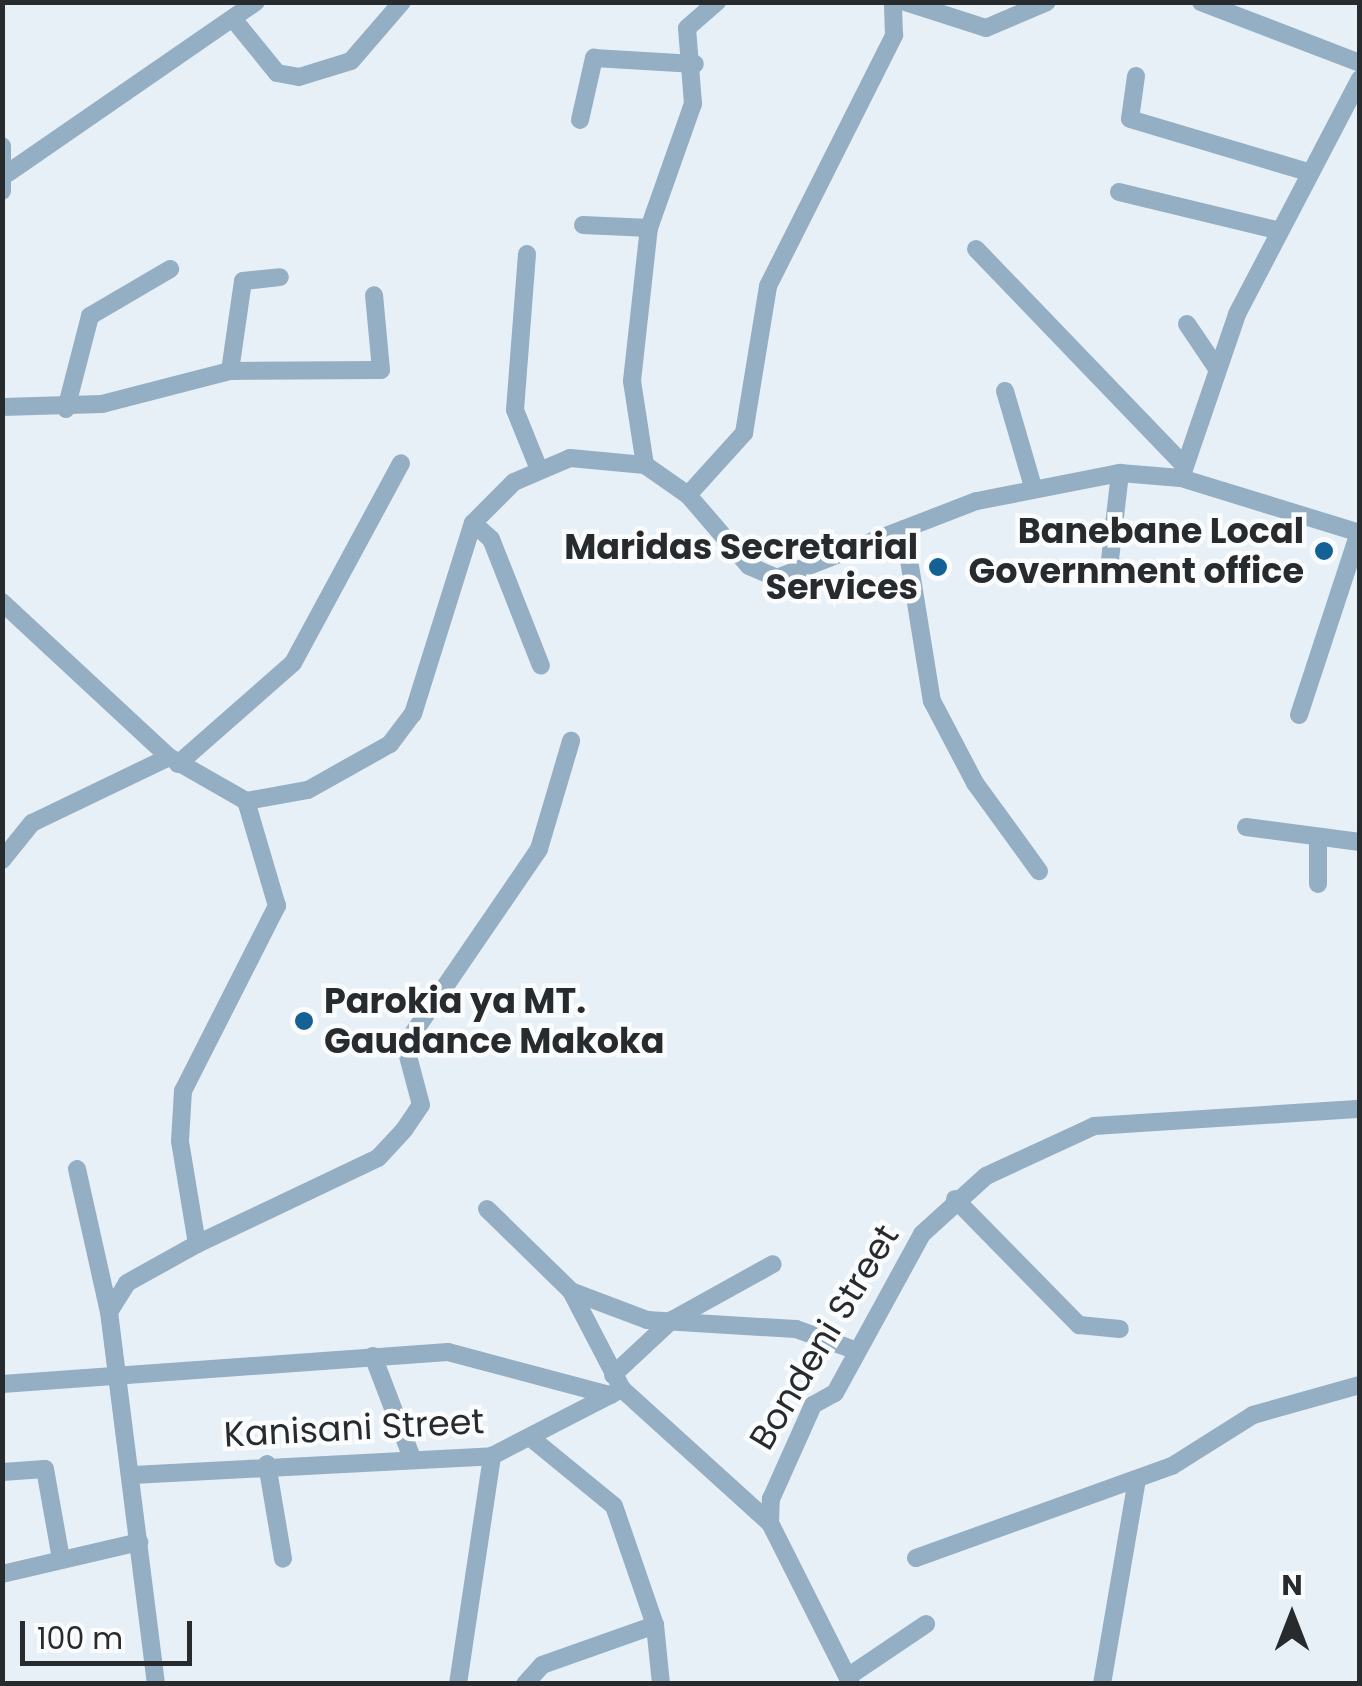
<!DOCTYPE html>
<style>
body{margin:0}
#map{position:relative;width:1362px;height:1686px;overflow:hidden;background:#e8f0f7;font-family:Poppins,sans-serif}
div>[style]{position:absolute}
[style*='--x']{left:calc(var(--x)*1px);top:calc(var(--y)*1px);width:calc(var(--w)*1px);rotate:calc(var(--a)*1deg)}
.minor>*{height:18px;margin:-9px;padding:0 9px;transform-origin:9px;border-radius:9px;background:#94aec4}
.dots>*{width:28px;height:28px;translate:-50% -50%;box-sizing:border-box;border:5px solid #fbfcfe;border-radius:50%}
span{translate:-50% -50%;white-space:nowrap;text-align:center;line-height:1.15;-webkit-text-stroke:9px #fbfcfe;paint-order:stroke}
.poi-label{font-size:35px;color:#282b2d;font-weight:700}
.right{translate:-100% -50%;text-align:right}
.left{translate:0 -50%;text-align:left}
.street-label{font-size:35px;color:#282b2d}
.frame{position:absolute;inset:0;border:5px solid #282b2d;pointer-events:none}
.north{position:absolute;left:1242px;top:1566px;width:100px;height:100px;-webkit-text-stroke:8px #fbfcfe;paint-order:stroke;rotate:0deg;font-size:28px;font-weight:700;line-height:40px;text-align:center;color:#282b2d}
.north::after{content:'';display:block;margin:auto;width:35px;height:45px;background:#282b2d;clip-path:polygon(50% 0,100% 100%,50% 72%,0 100%)}
.scale{position:absolute;left:20px;top:1621px;width:172px;height:45px;box-sizing:border-box;border:5px solid #282b2d;border-top:0;padding-left:12px;font-size:30px;line-height:35px;white-space:nowrap;color:#282b2d;-webkit-text-stroke:8px #fbfcfe;paint-order:stroke}
</style>
<div id="map">
<div class="minor">
<div style="--x:905;--y:2;--w:85;--a:17.8"></div>
<div style="--x:986;--y:28;--w:66;--a:-23.1"></div>
<div style="--x:1201;--y:2;--w:170;--a:21"></div>
<div style="--x:234;--y:20;--w:68;--a:50.9"></div>
<div style="--x:277;--y:73;--w:22;--a:10"></div>
<div style="--x:299;--y:77;--w:54;--a:-17.1"></div>
<div style="--x:351;--y:61;--w:78;--a:-49.2"></div>
<div style="--x:1136;--y:76;--w:43;--a:97.9"></div>
<div style="--x:1130;--y:119;--w:186;--a:16.6"></div>
<div style="--x:580;--y:120;--w:64;--a:-77.3"></div>
<div style="--x:594;--y:58;--w:101;--a:3.4"></div>
<div style="--x:2;--y:146;--w:45;--a:90"></div>
<div style="--x:8;--y:173;--w:301;--a:-34.6"></div>
<div style="--x:1119;--y:192;--w:162;--a:13.6"></div>
<div style="--x:583;--y:225;--w:66;--a:2.6"></div>
<div style="--x:976;--y:249;--w:300;--a:46.1"></div>
<div style="--x:527;--y:254;--w:156;--a:94.4"></div>
<div style="--x:515;--y:410;--w:61;--a:68"></div>
<div style="--x:1187;--y:324;--w:52;--a:56"></div>
<div style="--x:230;--y:371;--w:151;--a:-0.4"></div>
<div style="--x:381;--y:370;--w:75;--a:-95.3"></div>
<div style="--x:1005;--y:391;--w:100;--a:73.7"></div>
<div style="--x:2;--y:407;--w:100;--a:-1.7"></div>
<div style="--x:102;--y:404;--w:132;--a:-14.5"></div>
<div style="--x:230;--y:371;--w:91;--a:-81.8"></div>
<div style="--x:243;--y:281;--w:37;--a:-6"></div>
<div style="--x:66;--y:409;--w:96;--a:-75.5"></div>
<div style="--x:90;--y:316;--w:93;--a:-30.4"></div>
<div style="--x:645;--y:465;--w:85;--a:-98.8"></div>
<div style="--x:632;--y:381;--w:154;--a:-83.7"></div>
<div style="--x:649;--y:228;--w:132;--a:-70.5"></div>
<div style="--x:693;--y:104;--w:76;--a:-94.5"></div>
<div style="--x:687;--y:28;--w:40;--a:-41"></div>
<div style="--x:1181;--y:478;--w:173;--a:-71.1"></div>
<div style="--x:1237;--y:314;--w:265;--a:-62.4"></div>
<div style="--x:688;--y:495;--w:84;--a:-47.9"></div>
<div style="--x:744;--y:433;--w:149;--a:-80.7"></div>
<div style="--x:768;--y:286;--w:281;--a:-63.3"></div>
<div style="--x:894;--y:35;--w:33;--a:-92"></div>
<div style="--x:473;--y:523;--w:24;--a:42"></div>
<div style="--x:491;--y:539;--w:136;--a:68.5"></div>
<div style="--x:904;--y:529;--w:174;--a:80.8"></div>
<div style="--x:932;--y:701;--w:93;--a:62.3"></div>
<div style="--x:975;--y:783;--w:109;--a:54"></div>
<div style="--x:1108;--y:577;--w:105;--a:-83.4"></div>
<div style="--x:2;--y:602;--w:228;--a:42.9"></div>
<div style="--x:169;--y:757;--w:89;--a:29.7"></div>
<div style="--x:246;--y:801;--w:63;--a:-10.1"></div>
<div style="--x:308;--y:790;--w:94;--a:-29.3"></div>
<div style="--x:390;--y:744;--w:38;--a:-53"></div>
<div style="--x:413;--y:714;--w:200;--a:-72.6"></div>
<div style="--x:473;--y:523;--w:58;--a:-45"></div>
<div style="--x:514;--y:482;--w:61;--a:-23.2"></div>
<div style="--x:570;--y:458;--w:75;--a:5.3"></div>
<div style="--x:645;--y:465;--w:52;--a:34.9"></div>
<div style="--x:688;--y:495;--w:94;--a:49.3"></div>
<div style="--x:749;--y:566;--w:30;--a:23"></div>
<div style="--x:777;--y:578;--w:214;--a:-21.1"></div>
<div style="--x:977;--y:501;--w:146;--a:-11.1"></div>
<div style="--x:1120;--y:473;--w:61;--a:4.7"></div>
<div style="--x:1181;--y:478;--w:187;--a:17.1"></div>
<div style="--x:1299;--y:715;--w:192;--a:-71.8"></div>
<div style="--x:178;--y:764;--w:153;--a:-41.3"></div>
<div style="--x:293;--y:663;--w:227;--a:-61.6"></div>
<div style="--x:1246;--y:827;--w:115;--a:7.5"></div>
<div style="--x:2;--y:860;--w:48;--a:-51"></div>
<div style="--x:32;--y:823;--w:152;--a:-25.7"></div>
<div style="--x:1318;--y:884;--w:45;--a:-90"></div>
<div style="--x:77;--y:1169;--w:147;--a:77.4"></div>
<div style="--x:955;--y:1199;--w:177;--a:45.5"></div>
<div style="--x:1079;--y:1325;--w:41;--a:5.6"></div>
<div style="--x:487;--y:1209;--w:117;--a:44.3"></div>
<div style="--x:571;--y:1291;--w:110;--a:62.5"></div>
<div style="--x:622;--y:1389;--w:200;--a:42.2"></div>
<div style="--x:197;--y:1244;--w:200;--a:-25.4"></div>
<div style="--x:378;--y:1158;--w:38;--a:-47"></div>
<div style="--x:404;--y:1130;--w:30;--a:-56"></div>
<div style="--x:421;--y:1105;--w:62;--a:-104.9"></div>
<div style="--x:405;--y:1045;--w:237;--a:-55.6"></div>
<div style="--x:539;--y:849;--w:113;--a:-73.5"></div>
<div style="--x:573;--y:1292;--w:79;--a:20.7"></div>
<div style="--x:647;--y:1320;--w:149;--a:3.5"></div>
<div style="--x:796;--y:1329;--w:65;--a:19.8"></div>
<div style="--x:373;--y:1356;--w:109;--a:69.1"></div>
<div style="--x:613;--y:1375;--w:81;--a:-43"></div>
<div style="--x:672;--y:1320;--w:115;--a:-29"></div>
<div style="--x:2;--y:1384;--w:447;--a:-4.1"></div>
<div style="--x:448;--y:1352;--w:168;--a:14.9"></div>
<div style="--x:531;--y:1438;--w:107;--a:39.3"></div>
<div style="--x:614;--y:1506;--w:126;--a:71"></div>
<div style="--x:655;--y:1625;--w:59;--a:84.2"></div>
<div style="--x:267;--y:1464;--w:96;--a:80.4"></div>
<div style="--x:2;--y:1472;--w:43;--a:-4"></div>
<div style="--x:45;--y:1469;--w:91;--a:79.9"></div>
<div style="--x:133;--y:1475;--w:360;--a:-3"></div>
<div style="--x:492;--y:1456;--w:146;--a:-27.3"></div>
<div style="--x:916;--y:1558;--w:272;--a:-19.8"></div>
<div style="--x:1172;--y:1466;--w:96;--a:-32.2"></div>
<div style="--x:1253;--y:1415;--w:111;--a:-15.7"></div>
<div style="--x:2;--y:1574;--w:141;--a:-13.1"></div>
<div style="--x:849;--y:1676;--w:93;--a:-34"></div>
<div style="--x:156;--y:1684;--w:375;--a:-97.2"></div>
<div style="--x:109;--y:1312;--w:34;--a:-58"></div>
<div style="--x:127;--y:1283;--w:80;--a:-29.1"></div>
<div style="--x:197;--y:1244;--w:104;--a:-99.4"></div>
<div style="--x:180;--y:1141;--w:50;--a:-86.6"></div>
<div style="--x:183;--y:1091;--w:208;--a:-63.1"></div>
<div style="--x:277;--y:906;--w:109;--a:-106.4"></div>
<div style="--x:458;--y:1684;--w:231;--a:-81.5"></div>
<div style="--x:525;--y:1684;--w:25;--a:-48"></div>
<div style="--x:542;--y:1665;--w:120;--a:-19.5"></div>
<div style="--x:851;--y:1684;--w:180;--a:-116.7"></div>
<div style="--x:770;--y:1523;--w:24;--a:-88"></div>
<div style="--x:771;--y:1499;--w:103;--a:-65.9"></div>
<div style="--x:813;--y:1405;--w:25;--a:-29"></div>
<div style="--x:835;--y:1393;--w:181;--a:-61.3"></div>
<div style="--x:922;--y:1234;--w:86;--a:-42.2"></div>
<div style="--x:986;--y:1176;--w:119;--a:-24.8"></div>
<div style="--x:1094;--y:1126;--w:267;--a:-3.7"></div>
<div style="--x:1102;--y:1684;--w:208;--a:-80.3"></div>
</div>
<div class="dots">
<div style="left:1324px;top:551px;background:#146295"></div>
<div style="left:938px;top:567px;background:#146295"></div>
<div style="left:304px;top:1021px;background:#146295"></div>
</div>
<div class="poi-label">
<span class="right" style="left:1304px;top:551px">Banebane Local<br>Government office</span>
<span class="right" style="left:918px;top:567px">Maridas Secretarial<br>Services</span>
<span class="left" style="left:324px;top:1021px">Parokia ya MT.<br>Gaudance Makoka</span>
</div>
<div class="street-label">
<span style="left:824px;top:1337px;rotate:-59deg">Bondeni Street</span>
<span style="left:354px;top:1428px;rotate:-3deg">Kanisani Street</span>
</div>
<div class="frame"></div>
<div class="north">N</div>
<div class="scale">100 m</div>
</div>
